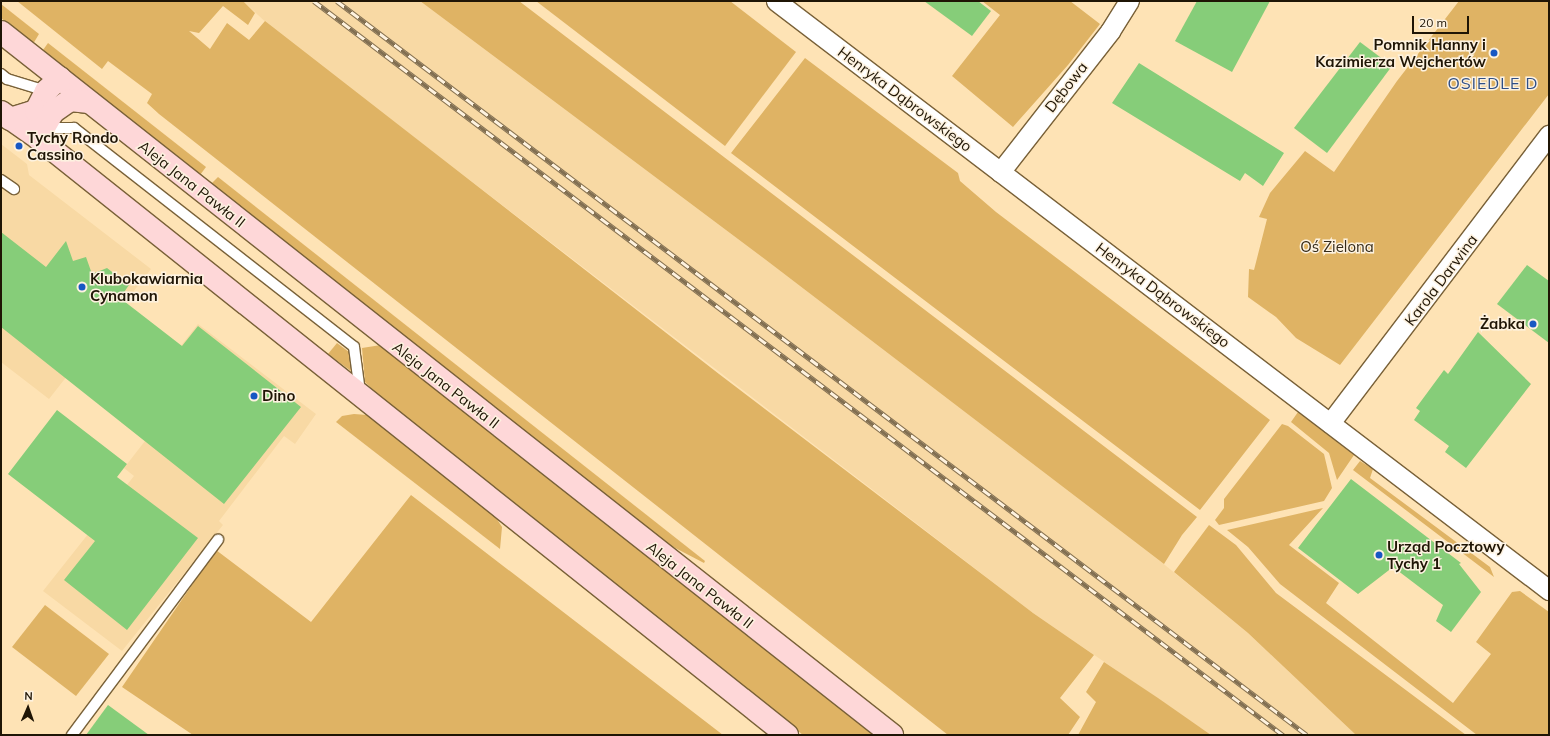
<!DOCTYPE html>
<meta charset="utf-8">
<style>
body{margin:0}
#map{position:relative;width:1550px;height:736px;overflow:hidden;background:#fee3b5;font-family:Mulish,sans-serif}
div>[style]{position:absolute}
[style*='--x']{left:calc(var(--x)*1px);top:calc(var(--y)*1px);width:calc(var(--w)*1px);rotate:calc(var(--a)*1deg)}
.built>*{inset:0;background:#f8d9a4}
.green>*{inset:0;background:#dfb364}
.building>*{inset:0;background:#86cd79}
.roads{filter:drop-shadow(1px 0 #796138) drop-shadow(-1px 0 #796138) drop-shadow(0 1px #796138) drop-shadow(0 -1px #796138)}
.lane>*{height:10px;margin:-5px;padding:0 5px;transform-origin:5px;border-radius:5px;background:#fff}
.street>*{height:19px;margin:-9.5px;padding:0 9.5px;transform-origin:9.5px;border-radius:9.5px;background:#fff}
.secondary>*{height:22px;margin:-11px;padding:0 11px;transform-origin:11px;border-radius:11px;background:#fed7d8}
.rail>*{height:4.5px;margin-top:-2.25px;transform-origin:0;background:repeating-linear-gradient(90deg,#fdf2e0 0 9px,#816f52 0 18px);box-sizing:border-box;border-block:1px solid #816f52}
.dots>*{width:11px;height:11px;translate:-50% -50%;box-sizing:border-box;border:2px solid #fdf2e0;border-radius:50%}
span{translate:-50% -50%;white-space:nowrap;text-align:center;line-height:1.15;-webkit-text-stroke:3px #fdf2e0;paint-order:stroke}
.poi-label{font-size:15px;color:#1f1505;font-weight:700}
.right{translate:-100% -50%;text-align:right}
.left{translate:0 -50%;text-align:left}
.street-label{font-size:15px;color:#1f1505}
.park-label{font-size:15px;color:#342a18}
.neighbourhood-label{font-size:16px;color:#2f4f87;letter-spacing:1px}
.frame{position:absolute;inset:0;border:2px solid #1f1505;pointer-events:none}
.north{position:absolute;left:8px;top:688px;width:40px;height:40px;-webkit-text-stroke:3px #fdf2e0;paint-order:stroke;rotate:2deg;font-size:11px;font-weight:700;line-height:16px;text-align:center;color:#1f1505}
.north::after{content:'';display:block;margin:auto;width:14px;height:18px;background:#1f1505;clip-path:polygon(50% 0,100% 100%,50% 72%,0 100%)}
.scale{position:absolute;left:1412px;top:16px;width:57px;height:18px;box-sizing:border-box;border:2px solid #1f1505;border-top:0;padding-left:5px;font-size:12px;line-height:14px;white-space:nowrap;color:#1f1505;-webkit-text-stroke:3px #fdf2e0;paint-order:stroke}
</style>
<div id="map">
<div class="built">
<div style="clip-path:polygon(243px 1px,420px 1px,766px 260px,1160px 561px,1248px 633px,1356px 735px,1211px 735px,1033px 613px,272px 28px)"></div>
<div style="clip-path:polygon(1px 144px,27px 164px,29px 175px,151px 269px,49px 399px,1px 362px)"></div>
<div style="clip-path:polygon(198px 324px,316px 414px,295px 444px,284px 436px,219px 521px,223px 525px,122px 651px,43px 591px,134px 476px,124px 468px,145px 441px,121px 422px)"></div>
</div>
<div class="green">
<div style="clip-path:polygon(17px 1px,243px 1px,255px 13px,248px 25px,223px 6px,199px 33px,189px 31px,210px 49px,227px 23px,249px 40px,265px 21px,719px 374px,1033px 613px,1094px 655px,1060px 698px,1080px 717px,1068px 735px,948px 735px,159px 114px,147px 103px,152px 94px,108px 61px,102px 69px)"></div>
<div style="clip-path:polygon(420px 1px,519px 1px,1197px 517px,1182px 535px,1164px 564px,766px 260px)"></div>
<div style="clip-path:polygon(536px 1px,730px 1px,796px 52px,725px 146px)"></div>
<div style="clip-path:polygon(982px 1px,1070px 1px,1100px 24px,1068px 65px,1013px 127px,952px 76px,1000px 15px)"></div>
<div style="clip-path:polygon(1459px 1px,1549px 1px,1549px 94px,1340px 365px,1296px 338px,1276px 317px,1248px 297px,1249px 269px,1254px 270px,1267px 219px,1259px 217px,1270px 193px,1305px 151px,1334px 172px,1397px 81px)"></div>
<div style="clip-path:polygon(1px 4px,39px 34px,33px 44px,1px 18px)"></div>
<div style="clip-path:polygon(48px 43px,206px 167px,200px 175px,43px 50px)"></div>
<div style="clip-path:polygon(805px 58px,958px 173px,960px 181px,996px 212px,1270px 420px,1200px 510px,731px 153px)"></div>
<div style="clip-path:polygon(218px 177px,705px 561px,704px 563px,658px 539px,211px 184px)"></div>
<div style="clip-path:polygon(337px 343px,349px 352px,351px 371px,328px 354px)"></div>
<div style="clip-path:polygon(381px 345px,876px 735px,803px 735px,374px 391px,365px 382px,362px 348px)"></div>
<div style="clip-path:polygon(1298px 412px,1354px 455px,1337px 480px,1329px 453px,1291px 422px)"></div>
<div style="clip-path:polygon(354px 414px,367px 415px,493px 513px,502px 527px,500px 549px,336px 422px,342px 416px)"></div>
<div style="clip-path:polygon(1282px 424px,1288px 426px,1324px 454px,1332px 488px,1324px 501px,1219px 525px,1215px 520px,1224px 508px,1224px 499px)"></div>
<div style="clip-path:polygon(1360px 461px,1373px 469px,1370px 478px,1490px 567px,1494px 577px,1353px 470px)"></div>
<div style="clip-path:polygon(411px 495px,723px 735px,193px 735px,122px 687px,216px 550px,311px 622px)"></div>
<div style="clip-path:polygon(1323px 508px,1289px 545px,1339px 583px,1326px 603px,1453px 703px,1491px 654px,1476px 642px,1512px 592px,1520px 591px,1549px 612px,1549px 735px,1477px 735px,1280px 584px,1248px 547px,1227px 530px)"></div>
<div style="clip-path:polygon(1209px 525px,1236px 545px,1276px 593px,1466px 735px,1356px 735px,1248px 633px,1174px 572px)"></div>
<div style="clip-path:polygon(45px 605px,109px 654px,76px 696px,12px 647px)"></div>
<div style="clip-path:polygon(1104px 662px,1158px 698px,1211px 735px,1078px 735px,1096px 702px,1086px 692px)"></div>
</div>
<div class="building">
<div style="clip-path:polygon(924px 1px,978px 1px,991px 11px,972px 36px)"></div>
<div style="clip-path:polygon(1197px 1px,1270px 1px,1232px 72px,1175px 41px)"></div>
<div style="clip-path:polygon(1360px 42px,1392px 66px,1327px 153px,1294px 128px)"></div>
<div style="clip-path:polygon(1139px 63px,1284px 153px,1263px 186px,1245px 173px,1240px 181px,1112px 103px)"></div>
<div style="clip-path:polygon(1px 232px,46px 267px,66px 241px,73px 261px,86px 257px,92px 274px,107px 268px,129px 285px,120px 298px,182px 346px,198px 326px,301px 407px,224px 504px,1px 327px)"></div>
<div style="clip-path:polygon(1527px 265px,1549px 281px,1549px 343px,1497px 304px)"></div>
<div style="clip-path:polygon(1478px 332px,1531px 384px,1466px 468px,1445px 452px,1449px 446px,1414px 420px,1420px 411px,1416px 408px,1444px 370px,1448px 374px)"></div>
<div style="clip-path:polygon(57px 410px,127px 464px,117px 477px,198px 538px,127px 630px,64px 580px,95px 541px,8px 474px)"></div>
<div style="clip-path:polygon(1351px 479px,1461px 563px,1459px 564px,1481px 592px,1451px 632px,1436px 621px,1443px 605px,1393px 567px,1358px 594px,1298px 548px)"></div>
<div style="clip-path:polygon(108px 705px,149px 735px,86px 735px)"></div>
</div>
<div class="roads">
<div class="lane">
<div style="--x:1;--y:74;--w:8;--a:40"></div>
<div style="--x:7;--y:79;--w:41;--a:17.1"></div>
<div style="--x:45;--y:128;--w:29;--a:0"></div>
<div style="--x:74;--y:128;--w:355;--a:38"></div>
<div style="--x:354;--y:347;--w:45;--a:82.4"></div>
<div style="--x:1;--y:180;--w:16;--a:35"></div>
<div style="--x:72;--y:735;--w:244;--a:-53.2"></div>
</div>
<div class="street">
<div style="--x:776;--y:1;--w:972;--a:37.31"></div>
<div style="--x:1000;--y:172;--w:179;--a:-52"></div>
<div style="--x:1110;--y:31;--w:36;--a:-58"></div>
<div style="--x:1330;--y:423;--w:362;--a:-52.8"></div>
</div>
<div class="secondary">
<div style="--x:1;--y:32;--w:1135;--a:38.27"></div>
<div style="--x:1;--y:112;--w:45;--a:35.1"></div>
<div style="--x:38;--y:138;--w:958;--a:38.56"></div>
<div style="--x:10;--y:119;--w:27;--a:-17"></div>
<div style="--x:36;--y:111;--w:22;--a:-63"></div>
<div style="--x:46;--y:91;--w:19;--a:-43"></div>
<div style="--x:38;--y:138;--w:30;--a:-60"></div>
<div style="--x:53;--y:112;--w:21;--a:-35"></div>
<div style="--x:70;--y:100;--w:19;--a:6"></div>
</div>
</div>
<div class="rail">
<div style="--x:314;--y:1;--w:1216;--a:37.14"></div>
<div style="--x:337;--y:1;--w:1216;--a:37.11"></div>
</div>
<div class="dots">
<div style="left:1494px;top:53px;background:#1858c3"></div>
<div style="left:19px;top:146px;background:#1858c3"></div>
<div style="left:82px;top:287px;background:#1858c3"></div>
<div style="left:1533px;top:324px;background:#1858c3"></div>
<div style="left:254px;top:396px;background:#1858c3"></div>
<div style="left:1379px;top:555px;background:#1858c3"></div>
</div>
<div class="poi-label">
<span class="right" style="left:1486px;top:53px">Pomnik Hanny i<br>Kazimierza Wejchertów</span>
<span class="left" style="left:27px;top:146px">Tychy Rondo<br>Cassino</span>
<span class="left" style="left:90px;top:287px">Klubokawiarnia<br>Cynamon</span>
<span class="right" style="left:1525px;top:324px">Żabka</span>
<span class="left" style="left:262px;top:396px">Dino</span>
<span class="left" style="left:1387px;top:555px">Urząd Pocztowy<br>Tychy 1</span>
</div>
<div class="street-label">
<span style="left:1066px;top:87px;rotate:-52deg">Dębowa</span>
<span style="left:905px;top:99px;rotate:37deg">Henryka Dąbrowskiego</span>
<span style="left:192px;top:184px;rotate:38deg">Aleja Jana Pawła II</span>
<span style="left:1441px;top:280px;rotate:-53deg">Karola Darwina</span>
<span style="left:1163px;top:295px;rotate:37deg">Henryka Dąbrowskiego</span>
<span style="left:446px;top:385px;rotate:38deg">Aleja Jana Pawła II</span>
<span style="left:700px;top:585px;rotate:38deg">Aleja Jana Pawła II</span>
</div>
<div class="park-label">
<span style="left:1337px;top:247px">Oś Zielona</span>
</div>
<div class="neighbourhood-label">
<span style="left:1493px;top:83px">OSIEDLE D</span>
</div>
<div class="frame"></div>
<div class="north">N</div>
<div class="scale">20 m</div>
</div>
